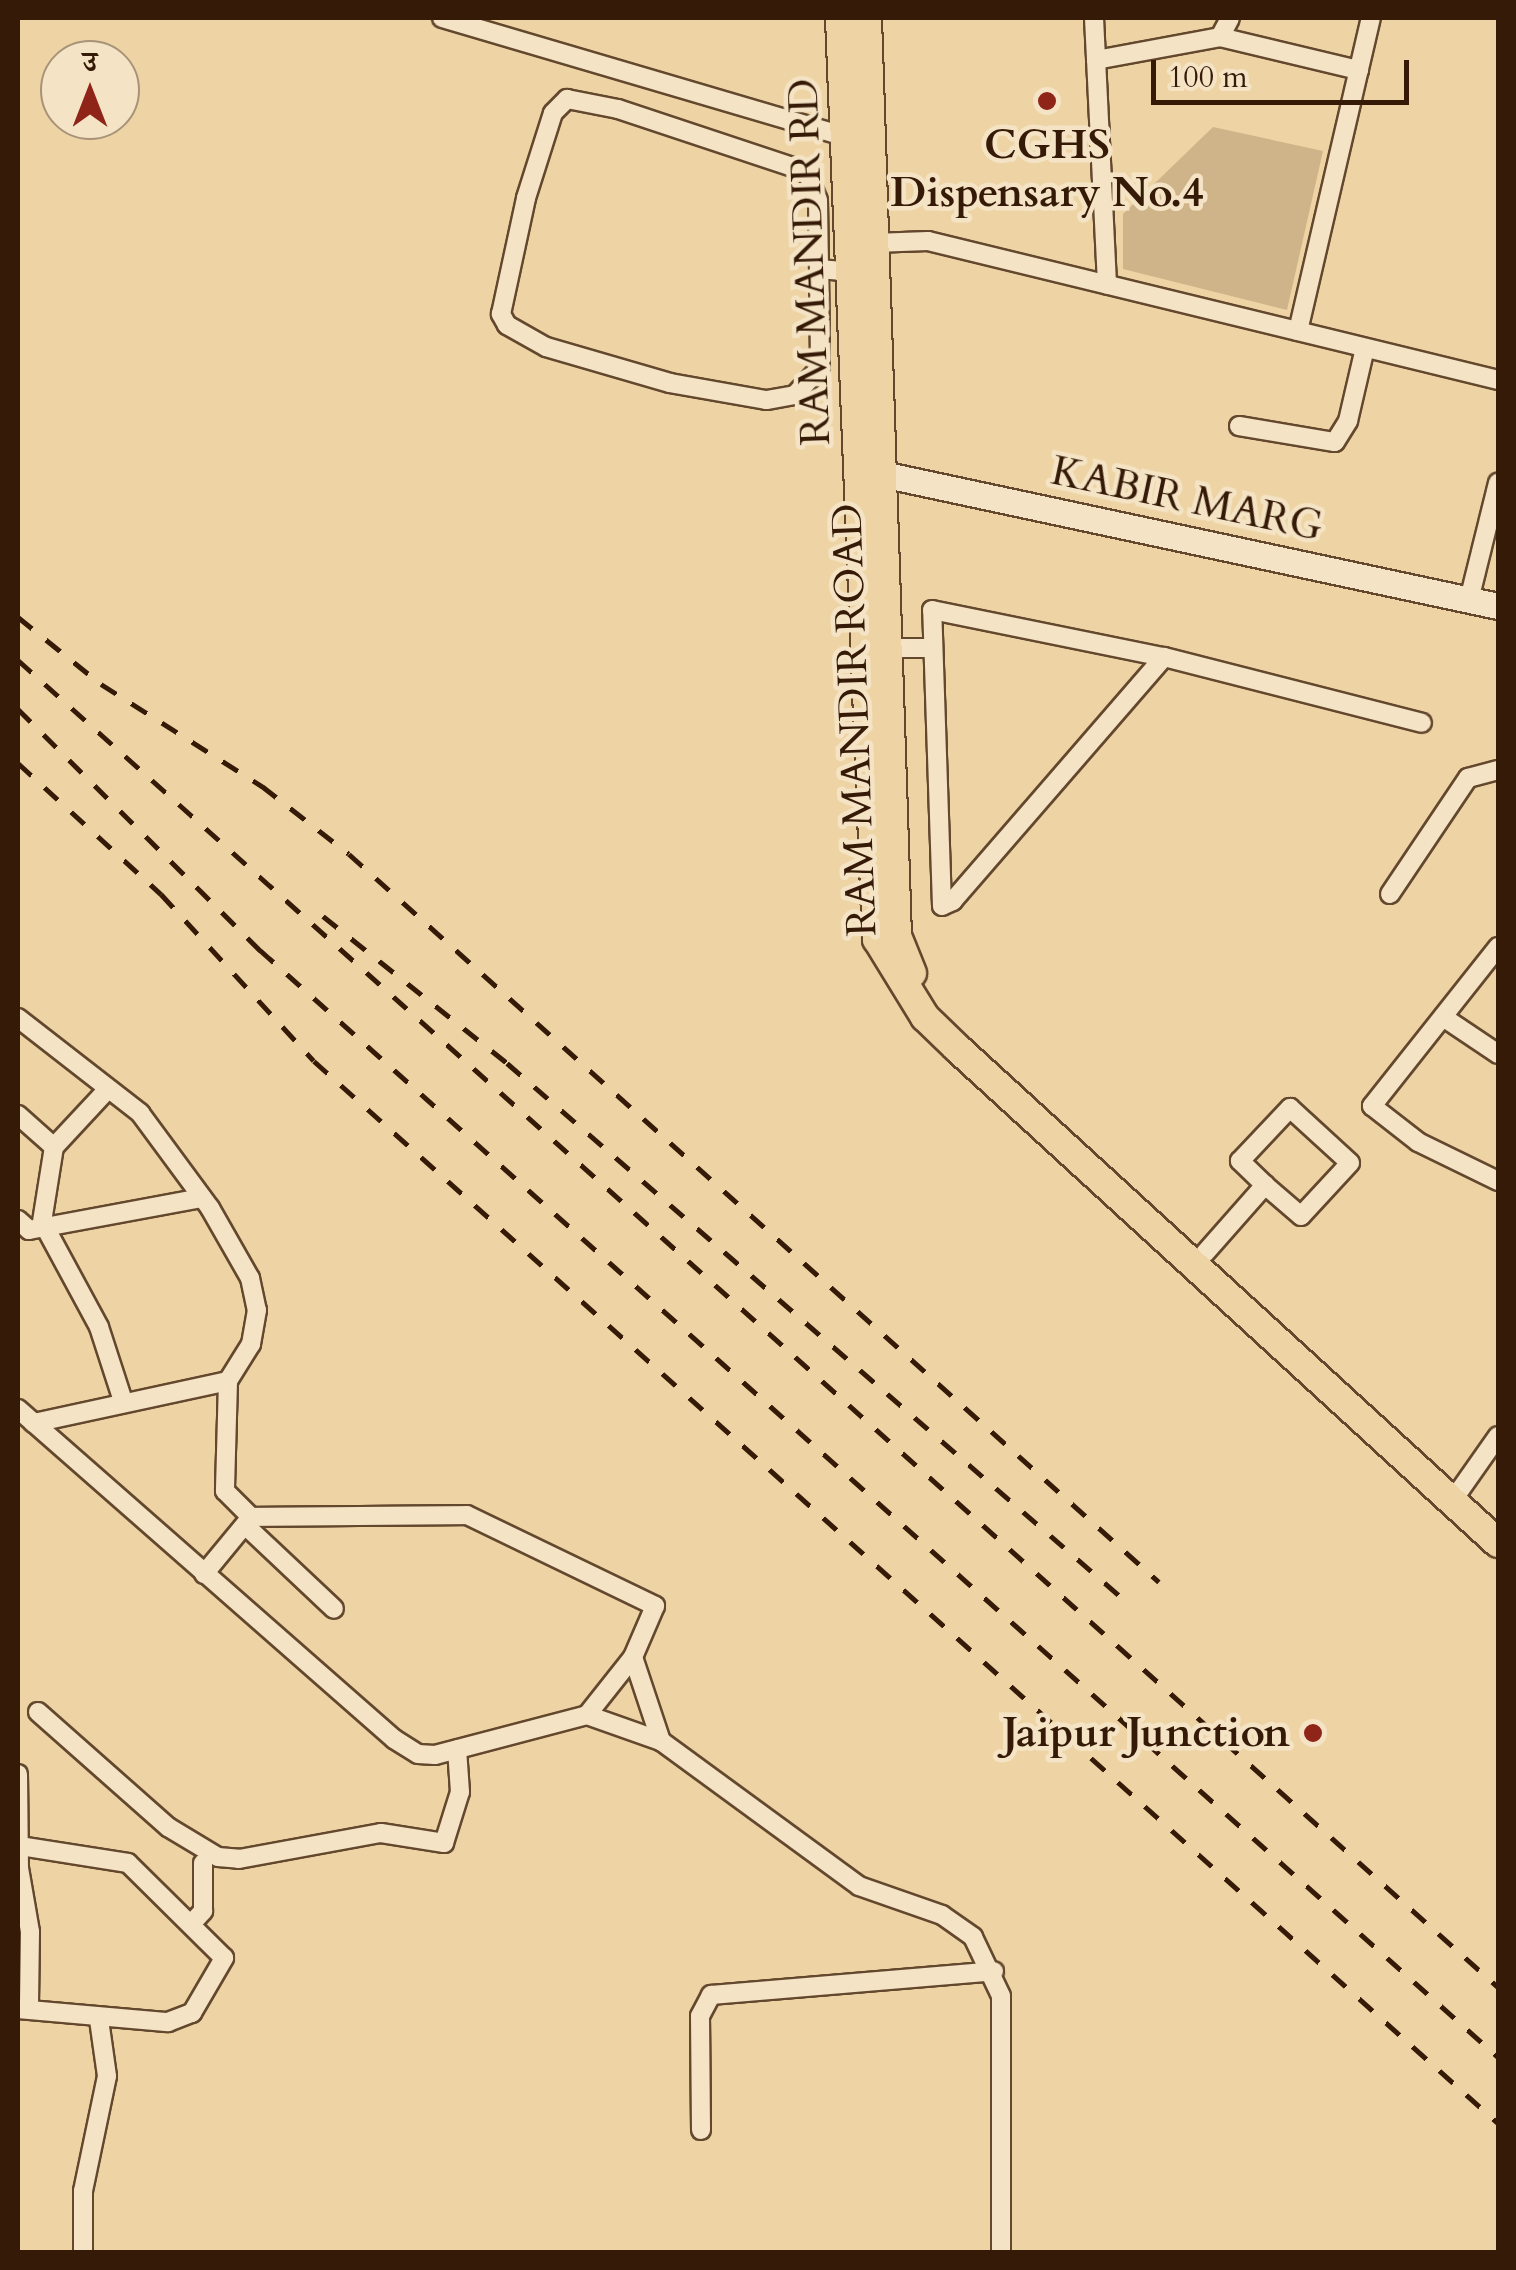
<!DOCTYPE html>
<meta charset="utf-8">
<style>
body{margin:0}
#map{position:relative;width:1516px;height:2270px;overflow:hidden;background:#eed4a4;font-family:Cardo,"Noto Serif Devanagari",serif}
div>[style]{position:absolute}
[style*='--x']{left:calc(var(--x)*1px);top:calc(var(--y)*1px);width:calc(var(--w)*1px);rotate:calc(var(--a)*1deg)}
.green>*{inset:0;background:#cfb489}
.roads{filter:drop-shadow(2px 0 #63482e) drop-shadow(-2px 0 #63482e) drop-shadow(0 2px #63482e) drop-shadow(0 -2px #63482e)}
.street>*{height:18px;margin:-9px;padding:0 9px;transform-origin:9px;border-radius:9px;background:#f4e3c4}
.secondary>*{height:25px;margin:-12.5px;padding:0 12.5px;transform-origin:12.5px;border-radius:12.5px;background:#f4e3c4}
.primary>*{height:28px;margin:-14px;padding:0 14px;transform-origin:14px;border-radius:14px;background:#eed4a4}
.rail>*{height:5px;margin-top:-2.5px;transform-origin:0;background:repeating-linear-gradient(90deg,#351a07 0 18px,transparent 0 36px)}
.dots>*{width:28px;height:28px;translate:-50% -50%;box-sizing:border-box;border:5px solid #f4e3c4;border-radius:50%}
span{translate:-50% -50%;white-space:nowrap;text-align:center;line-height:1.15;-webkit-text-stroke:9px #f4e3c4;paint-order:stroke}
.poi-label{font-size:42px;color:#351a07;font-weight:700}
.right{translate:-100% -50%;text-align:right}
.street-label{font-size:42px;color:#351a07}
.frame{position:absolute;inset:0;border:20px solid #351a07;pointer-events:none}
.north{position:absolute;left:40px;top:40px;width:100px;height:100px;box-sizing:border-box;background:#f4e3c4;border:2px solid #a89378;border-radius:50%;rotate:0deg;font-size:28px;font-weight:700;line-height:40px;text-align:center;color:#351a07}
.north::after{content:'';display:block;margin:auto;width:35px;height:45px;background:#8f2418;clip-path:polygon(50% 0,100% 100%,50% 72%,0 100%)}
.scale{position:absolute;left:1151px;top:60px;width:258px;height:45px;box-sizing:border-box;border:5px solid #351a07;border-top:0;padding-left:12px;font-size:30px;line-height:35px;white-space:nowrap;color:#351a07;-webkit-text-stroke:8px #f4e3c4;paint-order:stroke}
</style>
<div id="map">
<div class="green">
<div style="clip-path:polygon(1213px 127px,1323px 151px,1287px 310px,1123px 269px,1123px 214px)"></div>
</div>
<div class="roads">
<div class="street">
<div style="--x:442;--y:18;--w:429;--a:16.4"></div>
<div style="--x:1094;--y:18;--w:267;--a:87.2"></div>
<div style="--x:1220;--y:37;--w:143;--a:13.4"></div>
<div style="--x:1096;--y:60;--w:126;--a:-10.5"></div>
<div style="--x:1220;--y:37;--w:21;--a:-62"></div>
<div style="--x:874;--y:243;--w:54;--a:-2.1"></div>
<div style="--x:928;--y:241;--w:587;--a:13.7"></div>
<div style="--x:819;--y:269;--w:99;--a:89.4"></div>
<div style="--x:820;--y:368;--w:37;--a:133"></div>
<div style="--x:795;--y:395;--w:29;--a:170"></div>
<div style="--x:766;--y:400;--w:97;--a:-170"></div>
<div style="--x:670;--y:383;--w:129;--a:-163.8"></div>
<div style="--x:546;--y:347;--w:45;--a:-150.6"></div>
<div style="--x:507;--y:325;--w:13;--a:-119"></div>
<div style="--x:501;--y:314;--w:119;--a:-77.8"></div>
<div style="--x:526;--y:198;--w:89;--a:-72.4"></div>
<div style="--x:553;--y:113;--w:20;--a:-45"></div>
<div style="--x:567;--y:99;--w:52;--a:11.1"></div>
<div style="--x:618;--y:109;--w:199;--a:18.4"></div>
<div style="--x:807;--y:172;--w:30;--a:69"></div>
<div style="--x:818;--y:200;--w:69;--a:89.2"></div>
<div style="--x:819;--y:269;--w:32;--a:5"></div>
<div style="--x:1298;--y:331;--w:321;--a:-76.9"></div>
<div style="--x:1239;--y:426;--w:97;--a:9.5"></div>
<div style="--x:1335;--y:442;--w:25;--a:-58"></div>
<div style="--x:1348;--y:421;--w:75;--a:-76.9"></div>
<div style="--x:1469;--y:600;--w:121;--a:-76.1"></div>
<div style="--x:891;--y:648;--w:40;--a:0"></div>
<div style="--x:1164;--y:657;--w:323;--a:130.9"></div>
<div style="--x:953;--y:901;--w:12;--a:156"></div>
<div style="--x:942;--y:906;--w:296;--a:-91.9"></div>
<div style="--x:932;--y:610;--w:237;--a:11.5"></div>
<div style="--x:1164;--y:657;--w:266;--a:14.3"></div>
<div style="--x:1390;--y:894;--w:140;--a:-56.1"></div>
<div style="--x:1468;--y:778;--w:31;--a:-15"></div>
<div style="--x:1498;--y:947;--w:203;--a:128.4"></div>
<div style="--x:1372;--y:1106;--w:58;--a:38"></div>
<div style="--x:1418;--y:1142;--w:89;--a:26"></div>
<div style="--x:1443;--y:1017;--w:66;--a:33.9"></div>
<div style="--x:18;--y:1018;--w:155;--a:37.9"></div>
<div style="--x:140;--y:1113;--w:118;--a:53.6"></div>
<div style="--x:210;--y:1208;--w:81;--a:60.3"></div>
<div style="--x:250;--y:1278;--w:33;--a:78"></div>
<div style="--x:257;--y:1310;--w:35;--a:100"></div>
<div style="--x:251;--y:1344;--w:44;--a:121.9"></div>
<div style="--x:228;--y:1381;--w:199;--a:167.8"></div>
<div style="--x:18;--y:1115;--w:48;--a:41.6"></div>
<div style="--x:54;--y:1147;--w:79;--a:-47"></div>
<div style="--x:18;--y:1220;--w:15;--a:42"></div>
<div style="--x:29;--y:1230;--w:176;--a:-10.5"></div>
<div style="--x:45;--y:1227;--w:114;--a:61.6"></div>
<div style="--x:99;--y:1327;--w:78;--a:72"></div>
<div style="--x:41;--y:1228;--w:82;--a:-80.9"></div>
<div style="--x:1205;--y:1253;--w:91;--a:-48.6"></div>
<div style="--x:1265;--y:1185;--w:35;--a:-136"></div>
<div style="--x:1240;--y:1161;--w:73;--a:-46.7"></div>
<div style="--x:1290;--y:1108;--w:81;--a:42.5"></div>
<div style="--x:1350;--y:1163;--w:72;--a:132.8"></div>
<div style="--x:1301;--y:1216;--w:48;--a:-139.3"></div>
<div style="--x:228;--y:1381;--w:110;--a:91.6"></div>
<div style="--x:225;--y:1491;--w:37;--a:45"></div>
<div style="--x:18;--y:1409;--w:500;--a:41.27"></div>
<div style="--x:394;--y:1739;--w:28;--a:32"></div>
<div style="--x:418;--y:1754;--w:17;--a:3"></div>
<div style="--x:435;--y:1755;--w:157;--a:-14.7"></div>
<div style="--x:587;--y:1715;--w:78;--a:19.4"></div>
<div style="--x:661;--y:1741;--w:245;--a:36.2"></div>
<div style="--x:859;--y:1886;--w:88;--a:19.3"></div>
<div style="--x:942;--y:1915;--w:38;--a:35"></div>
<div style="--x:973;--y:1937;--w:65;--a:64.6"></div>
<div style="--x:1001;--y:1996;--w:256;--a:90"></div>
<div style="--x:1460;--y:1490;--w:66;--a:-54.9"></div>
<div style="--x:245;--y:1525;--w:122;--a:43.3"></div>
<div style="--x:204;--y:1574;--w:74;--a:-50.5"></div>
<div style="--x:251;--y:1517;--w:216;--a:-0.5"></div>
<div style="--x:467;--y:1515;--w:209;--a:25.8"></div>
<div style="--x:655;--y:1606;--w:56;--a:113.3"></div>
<div style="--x:633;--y:1657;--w:74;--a:128.4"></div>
<div style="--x:633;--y:1657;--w:89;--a:71.6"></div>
<div style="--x:38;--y:1712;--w:174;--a:41.5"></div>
<div style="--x:168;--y:1827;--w:58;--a:31"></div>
<div style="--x:218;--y:1857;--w:21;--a:5"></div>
<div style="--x:239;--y:1859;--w:144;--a:-10.4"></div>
<div style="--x:381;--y:1833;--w:64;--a:9"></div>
<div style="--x:444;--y:1843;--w:53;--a:-72.6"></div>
<div style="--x:460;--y:1792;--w:43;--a:-94"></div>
<div style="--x:18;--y:1774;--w:94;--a:89.4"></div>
<div style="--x:19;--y:1868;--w:65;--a:80.2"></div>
<div style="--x:30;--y:1932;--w:76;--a:90.8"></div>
<div style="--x:191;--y:1924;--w:18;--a:-47"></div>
<div style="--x:203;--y:1911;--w:48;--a:-90"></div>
<div style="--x:18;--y:2009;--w:151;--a:5"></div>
<div style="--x:168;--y:2022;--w:26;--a:-21"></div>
<div style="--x:192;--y:2013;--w:64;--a:-59.8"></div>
<div style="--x:224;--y:1958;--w:135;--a:-135.3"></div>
<div style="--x:128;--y:1863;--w:110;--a:-171.1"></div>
<div style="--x:701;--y:2130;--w:114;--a:-90.5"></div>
<div style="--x:700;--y:2016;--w:24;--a:-62"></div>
<div style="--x:711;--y:1995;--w:284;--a:-4.8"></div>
<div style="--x:83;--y:2252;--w:61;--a:-90"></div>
<div style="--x:83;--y:2191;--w:117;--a:-78.2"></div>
<div style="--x:107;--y:2076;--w:57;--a:-98.1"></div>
</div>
<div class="secondary">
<div style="--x:863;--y:470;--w:649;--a:12.09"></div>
</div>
<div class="primary">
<div style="--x:840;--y:18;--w:922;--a:87.7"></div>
<div style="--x:877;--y:939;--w:92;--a:58.4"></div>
<div style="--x:925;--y:1017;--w:45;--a:44.1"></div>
<div style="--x:957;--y:1048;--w:733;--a:42.46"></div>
<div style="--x:867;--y:18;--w:918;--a:88.13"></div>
<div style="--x:897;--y:936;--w:40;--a:68"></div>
</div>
</div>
<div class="rail">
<div style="--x:18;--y:617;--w:107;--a:38.9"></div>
<div style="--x:101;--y:684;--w:191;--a:32.4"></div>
<div style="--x:262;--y:786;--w:110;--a:38"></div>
<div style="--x:349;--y:854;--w:1089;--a:41.95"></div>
<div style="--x:18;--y:660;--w:1988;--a:41.88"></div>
<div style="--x:18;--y:709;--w:342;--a:44.9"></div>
<div style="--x:260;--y:950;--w:1661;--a:41.8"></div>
<div style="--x:18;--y:763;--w:194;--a:42.5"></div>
<div style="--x:161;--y:894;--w:226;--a:47.5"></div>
<div style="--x:314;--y:1061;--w:1591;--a:41.89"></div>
<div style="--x:323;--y:916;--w:236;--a:38.6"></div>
<div style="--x:507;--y:1063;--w:823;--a:41.01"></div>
</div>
<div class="dots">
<div style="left:1047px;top:101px;background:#8f2418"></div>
<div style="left:1313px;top:1733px;background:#8f2418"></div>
</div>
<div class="poi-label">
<span style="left:1047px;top:169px">CGHS<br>Dispensary No.4</span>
<span class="right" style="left:1290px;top:1733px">Jaipur Junction</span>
</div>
<div class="street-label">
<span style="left:810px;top:262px;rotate:-92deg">RAM MANDIR RD</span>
<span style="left:1187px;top:499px;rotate:12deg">KABIR MARG</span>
<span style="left:855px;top:720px;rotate:-92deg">RAM MANDIR ROAD</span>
</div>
<div class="frame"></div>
<div class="north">उ</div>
<div class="scale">100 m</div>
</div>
